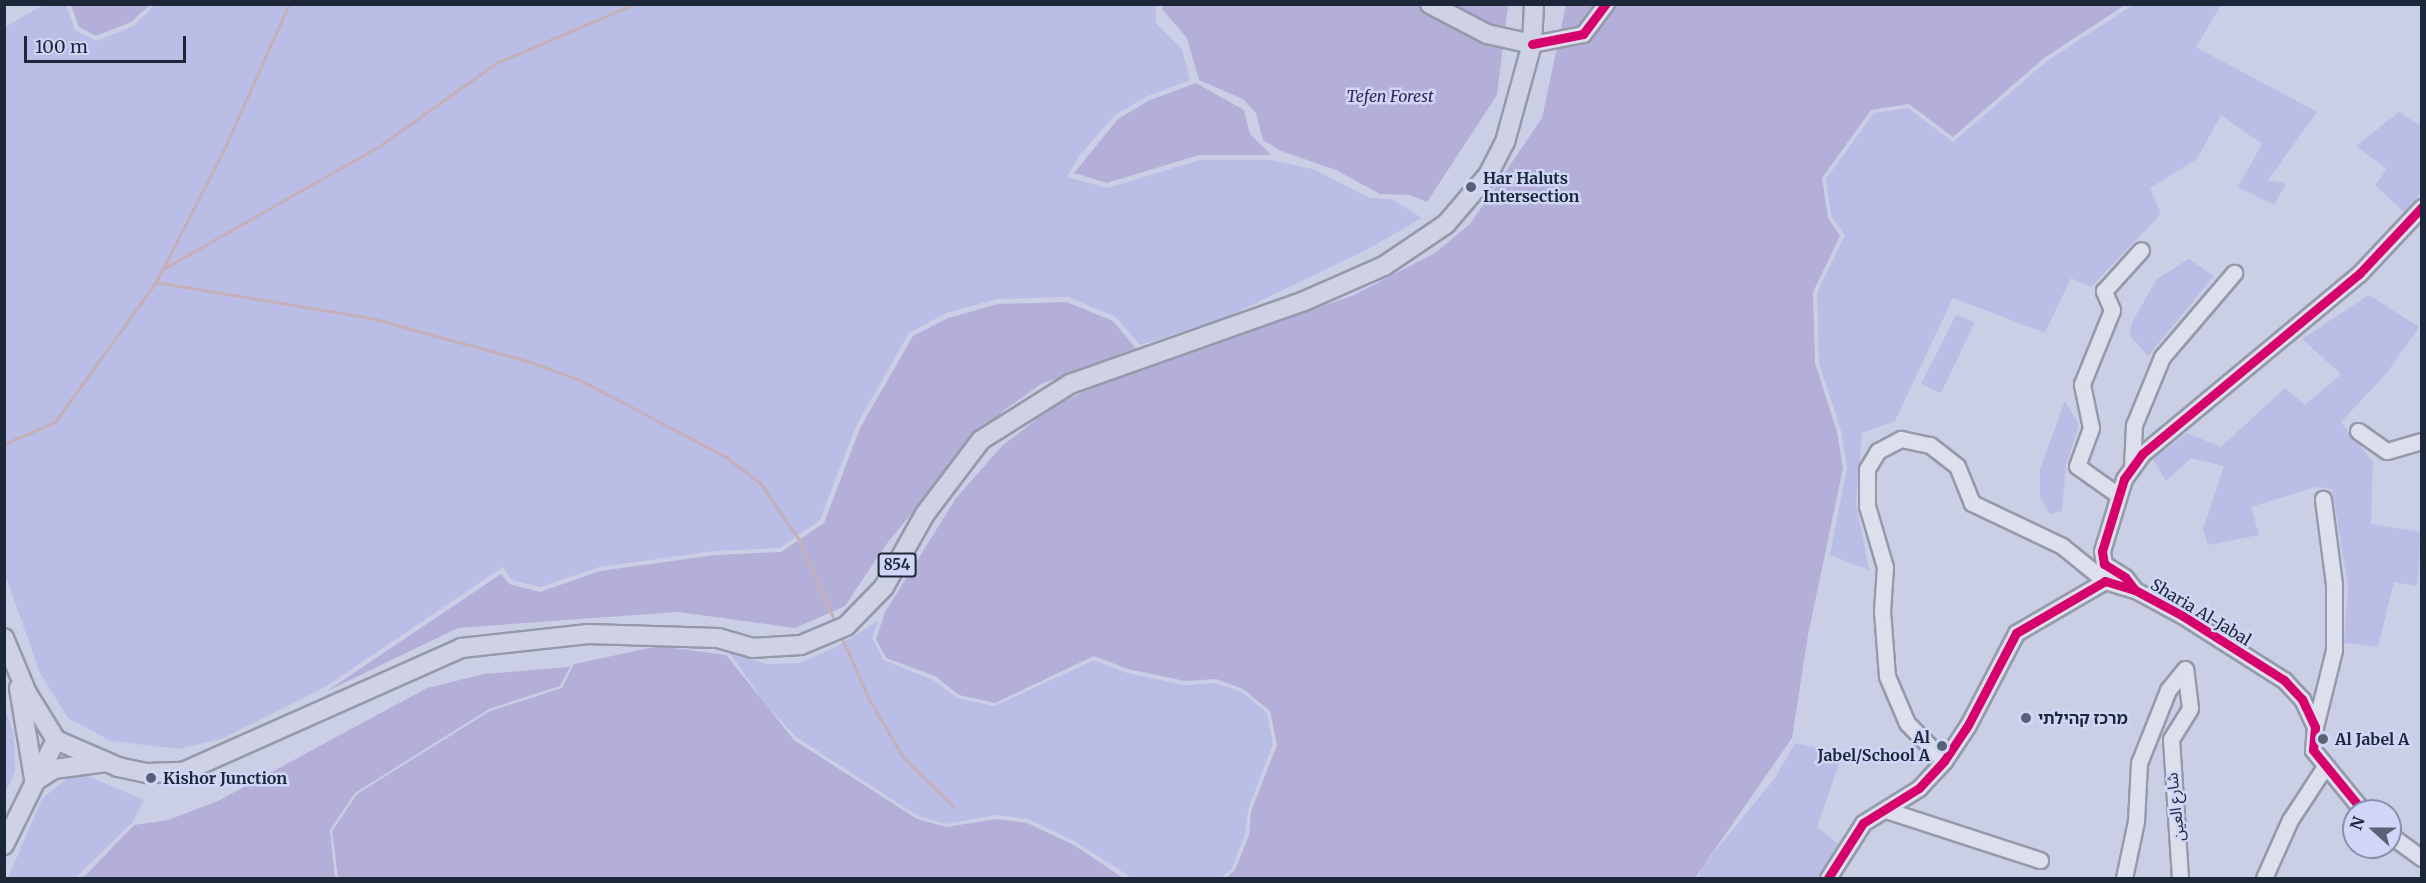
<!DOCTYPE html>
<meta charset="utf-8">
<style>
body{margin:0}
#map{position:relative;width:2426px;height:883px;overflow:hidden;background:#cbcfe5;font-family:Merriweather,"Noto Sans Arabic","Noto Sans Hebrew",serif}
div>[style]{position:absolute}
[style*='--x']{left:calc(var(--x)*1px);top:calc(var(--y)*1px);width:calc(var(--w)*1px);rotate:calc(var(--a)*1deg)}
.farmland>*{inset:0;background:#babde6}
.green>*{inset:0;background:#b4afd9}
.stream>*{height:3px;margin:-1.5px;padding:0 1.5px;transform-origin:1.5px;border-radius:1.5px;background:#c5b0ba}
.roads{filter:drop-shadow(2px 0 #959aaa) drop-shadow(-2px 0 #959aaa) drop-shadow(0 2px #959aaa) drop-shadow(0 -2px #959aaa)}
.minor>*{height:15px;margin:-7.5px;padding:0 7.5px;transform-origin:7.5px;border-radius:7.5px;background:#dddfed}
.major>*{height:18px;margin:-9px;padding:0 9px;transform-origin:9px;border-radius:9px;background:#ced2e4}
.cycleway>*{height:9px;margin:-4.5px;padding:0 4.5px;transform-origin:4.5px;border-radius:4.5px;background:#d6006c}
.dots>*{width:16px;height:16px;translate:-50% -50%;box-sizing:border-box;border:3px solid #d0d6f7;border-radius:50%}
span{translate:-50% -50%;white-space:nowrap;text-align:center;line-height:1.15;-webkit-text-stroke:5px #d0d6f7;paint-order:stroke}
.shield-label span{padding:2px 4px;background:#d0d6f7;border:2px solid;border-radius:4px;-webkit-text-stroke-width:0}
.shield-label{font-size:15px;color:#1c2739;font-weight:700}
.park-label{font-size:16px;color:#362257;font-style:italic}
.poi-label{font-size:16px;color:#1c2739;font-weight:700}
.left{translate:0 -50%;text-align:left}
.right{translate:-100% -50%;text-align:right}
.street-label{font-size:16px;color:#1c2739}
.frame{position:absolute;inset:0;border:6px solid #1c2739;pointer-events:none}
.north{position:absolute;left:2342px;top:799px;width:60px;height:60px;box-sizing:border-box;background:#d0d6f7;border:2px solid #8890ab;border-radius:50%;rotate:291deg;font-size:16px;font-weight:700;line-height:24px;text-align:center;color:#1c2739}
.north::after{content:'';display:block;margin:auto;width:21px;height:27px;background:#596275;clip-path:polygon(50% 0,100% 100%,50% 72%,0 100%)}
.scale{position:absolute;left:24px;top:36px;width:162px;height:27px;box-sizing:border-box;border:3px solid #1c2739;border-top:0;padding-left:8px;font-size:18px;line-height:21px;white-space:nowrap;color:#1c2739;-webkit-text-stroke:4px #d0d6f7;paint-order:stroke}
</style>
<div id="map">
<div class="farmland">
<div style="clip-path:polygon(45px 4px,66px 5px,75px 30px,96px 41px,134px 26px,155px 4px,1156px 5px,1156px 23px,1182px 49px,1190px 80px,1148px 96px,1115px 115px,1079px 156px,1067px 177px,1107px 188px,1200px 160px,1271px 160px,1313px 169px,1370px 198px,1392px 199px,1422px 218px,1368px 249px,1223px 319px,1140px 345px,1116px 317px,1068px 297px,997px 299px,946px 313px,909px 333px,856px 426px,820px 520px,780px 548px,715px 551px,599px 567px,540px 587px,512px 580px,503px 567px,325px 687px,224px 738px,179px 749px,111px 741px,68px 718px,40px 673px,5px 574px,5px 27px)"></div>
<div style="clip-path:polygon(2133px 5px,2221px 5px,2196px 47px,2317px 112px,2268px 180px,2286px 184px,2274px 205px,2238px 187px,2262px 144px,2221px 115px,2197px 159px,2150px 188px,2161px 214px,2091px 287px,2071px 278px,2045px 333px,1953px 298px,1895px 421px,1862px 433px,1856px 503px,1869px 570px,1830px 555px,1847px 468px,1841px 431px,1819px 363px,1817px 293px,1845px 235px,1831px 216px,1826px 179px,1874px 113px,1908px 108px,1953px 142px,2047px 61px)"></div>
<div style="clip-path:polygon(2399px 112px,2421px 126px,2421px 193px,2405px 213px,2375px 185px,2387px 169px,2356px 146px)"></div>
<div style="clip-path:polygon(2189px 259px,2214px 276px,2148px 356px,2130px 336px,2132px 322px,2157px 279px)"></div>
<div style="clip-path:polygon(2369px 295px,2419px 327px,2386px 374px,2341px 422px,2373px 462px,2371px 524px,2421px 532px,2417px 586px,2394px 582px,2378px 647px,2344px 643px,2348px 586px,2332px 489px,2316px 487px,2251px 507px,2259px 535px,2208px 545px,2203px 530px,2224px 466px,2191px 458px,2166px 481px,2153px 459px,2187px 433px,2221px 447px,2285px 388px,2305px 405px,2341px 374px,2302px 339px)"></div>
<div style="clip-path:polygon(1956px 315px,1975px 322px,1941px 393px,1921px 384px)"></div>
<div style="clip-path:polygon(2065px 401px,2079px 425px,2066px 465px,2062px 511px,2050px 514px,2040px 497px,2040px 469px)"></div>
<div style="clip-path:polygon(878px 621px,872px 639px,884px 660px,933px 680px,957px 698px,995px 706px,1094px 660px,1127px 673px,1184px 685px,1215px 683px,1242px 692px,1267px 713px,1273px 744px,1248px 810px,1245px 834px,1232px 868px,1221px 878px,1132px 878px,1076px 842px,1028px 819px,995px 815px,946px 824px,918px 816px,796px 737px,766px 705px,729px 652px,766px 664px,799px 663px,834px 648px)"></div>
<div style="clip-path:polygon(4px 705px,14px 735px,15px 771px,5px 794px)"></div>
<div style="clip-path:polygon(1795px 743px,1843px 753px,1817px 827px,1841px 846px,1817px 878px,1698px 878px,1702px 867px,1775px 778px)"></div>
<div style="clip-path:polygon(85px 775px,144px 800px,132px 823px,75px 878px,8px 878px,42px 799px,66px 779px)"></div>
</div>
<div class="green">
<div style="clip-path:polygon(1164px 4px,1508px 5px,1497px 95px,1427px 202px,1410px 195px,1380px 194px,1336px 170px,1281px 151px,1263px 140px,1256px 113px,1243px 99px,1199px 80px,1187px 38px,1162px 9px)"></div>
<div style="clip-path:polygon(71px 5px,71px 4px,150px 5px,131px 22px,96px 36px,79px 27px)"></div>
<div style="clip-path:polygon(1566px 5px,2125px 5px,2044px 58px,1953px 137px,1909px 104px,1871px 110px,1822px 178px,1828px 218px,1840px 236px,1813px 292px,1815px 363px,1837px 432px,1843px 468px,1808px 635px,1792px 738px,1695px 878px,1226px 878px,1235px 870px,1249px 835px,1251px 811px,1277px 745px,1270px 711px,1243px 689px,1216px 679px,1185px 681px,1128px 669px,1094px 656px,995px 703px,959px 695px,935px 676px,886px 658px,876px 639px,885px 612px,956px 498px,1002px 446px,1051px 408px,1094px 386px,1354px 295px,1435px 253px,1470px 224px,1542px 118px)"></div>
<div style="clip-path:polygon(1196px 83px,1244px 110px,1250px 134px,1271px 155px,1199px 155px,1107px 183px,1074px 173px,1118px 119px,1150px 100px)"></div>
<div style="clip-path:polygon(1067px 302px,1113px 321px,1138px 351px,1041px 384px,1002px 412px,952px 464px,885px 546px,845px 606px,795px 628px,678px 612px,458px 628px,327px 691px,501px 574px,509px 584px,540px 592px,600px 571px,715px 555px,781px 552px,824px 523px,860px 428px,913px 336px,948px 318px,998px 304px)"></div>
<div style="clip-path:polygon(659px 646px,726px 655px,794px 740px,917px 819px,946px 827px,996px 819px,1027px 823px,1074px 845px,1123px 878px,338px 878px,332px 831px,357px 794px,490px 711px,562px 688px,574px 664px)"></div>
<div style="clip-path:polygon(570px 667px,560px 686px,489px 709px,355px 793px,330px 830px,335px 878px,83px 878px,134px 825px,168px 820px,218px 801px,427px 688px,484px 674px)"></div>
</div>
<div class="stream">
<div style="--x:163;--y:269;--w:247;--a:-29.6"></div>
<div style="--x:378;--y:147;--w:145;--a:-35.4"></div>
<div style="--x:496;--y:63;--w:150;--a:-23.1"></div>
<div style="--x:156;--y:282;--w:218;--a:9.5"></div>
<div style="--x:371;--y:318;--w:162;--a:15.4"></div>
<div style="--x:527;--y:361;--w:56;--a:19.7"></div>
<div style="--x:580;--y:380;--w:165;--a:27.8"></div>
<div style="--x:726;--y:457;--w:43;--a:37.4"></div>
<div style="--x:760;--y:483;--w:67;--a:55.4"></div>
<div style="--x:798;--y:538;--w:92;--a:66.2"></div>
<div style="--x:4;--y:444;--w:56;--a:-23.3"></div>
<div style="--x:55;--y:422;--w:173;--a:-54.2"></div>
<div style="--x:156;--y:282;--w:152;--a:-62.9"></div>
<div style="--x:225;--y:147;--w:157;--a:-65.9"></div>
<div style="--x:840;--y:634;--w:71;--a:66"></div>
<div style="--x:869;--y:699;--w:67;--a:59.6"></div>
<div style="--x:903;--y:757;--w:70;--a:44.4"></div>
</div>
<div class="roads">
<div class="minor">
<div style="--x:1532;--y:44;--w:52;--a:-11.1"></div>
<div style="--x:1583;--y:34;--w:38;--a:-53"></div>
<div style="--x:2358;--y:431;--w:35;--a:35"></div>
<div style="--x:2387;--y:451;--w:36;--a:-16"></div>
<div style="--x:2132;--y:467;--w:42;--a:-87.3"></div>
<div style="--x:2134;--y:425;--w:74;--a:-67.6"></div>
<div style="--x:2162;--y:357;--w:111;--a:-49.4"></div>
<div style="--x:2118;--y:495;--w:50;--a:-144.7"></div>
<div style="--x:2077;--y:466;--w:40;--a:-69.8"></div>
<div style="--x:2091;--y:428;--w:45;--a:-101.6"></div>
<div style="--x:2082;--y:384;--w:80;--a:-67.9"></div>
<div style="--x:2112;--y:310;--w:21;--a:-113"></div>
<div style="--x:2104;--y:291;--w:55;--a:-47.9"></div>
<div style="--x:2135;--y:590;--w:16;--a:-128"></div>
<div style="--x:2125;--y:577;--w:25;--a:-148"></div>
<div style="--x:2104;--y:564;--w:13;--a:-99"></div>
<div style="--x:2102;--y:551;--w:75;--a:-73"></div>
<div style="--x:2124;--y:479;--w:31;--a:-54"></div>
<div style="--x:2142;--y:454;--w:282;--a:-39.7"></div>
<div style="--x:2359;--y:274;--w:92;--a:-46.8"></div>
<div style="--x:2315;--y:727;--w:79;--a:-76.1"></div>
<div style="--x:2334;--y:650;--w:66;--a:-90"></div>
<div style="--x:2334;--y:584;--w:86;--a:-97.4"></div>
<div style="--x:1944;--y:761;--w:53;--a:-134.2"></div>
<div style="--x:1907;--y:723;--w:51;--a:-113.1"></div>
<div style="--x:1887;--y:676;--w:65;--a:-94.4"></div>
<div style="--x:1882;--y:611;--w:44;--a:-86.1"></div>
<div style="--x:1885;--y:567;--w:64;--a:-106.4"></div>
<div style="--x:1867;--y:506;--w:37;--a:-90"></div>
<div style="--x:1867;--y:469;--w:21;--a:-59"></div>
<div style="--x:1878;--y:451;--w:26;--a:-28"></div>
<div style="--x:1901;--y:439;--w:30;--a:12"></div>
<div style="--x:1930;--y:445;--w:34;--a:38"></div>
<div style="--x:1957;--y:466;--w:40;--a:68"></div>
<div style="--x:1972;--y:503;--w:100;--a:25.5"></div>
<div style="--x:2062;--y:546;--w:55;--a:39.1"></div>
<div style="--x:1886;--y:810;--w:162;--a:18"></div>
<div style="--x:2390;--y:835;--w:39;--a:36"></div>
<div style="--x:1828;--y:878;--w:65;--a:-57.5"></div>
<div style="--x:1863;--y:823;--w:66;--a:-32"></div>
<div style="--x:1919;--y:788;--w:37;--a:-47"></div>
<div style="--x:1944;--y:761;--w:43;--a:-56.3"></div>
<div style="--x:1968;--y:725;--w:104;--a:-62.4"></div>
<div style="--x:2016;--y:633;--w:103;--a:-30.3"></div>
<div style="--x:2105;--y:581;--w:31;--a:17"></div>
<div style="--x:2135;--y:590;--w:55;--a:28.4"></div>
<div style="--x:2183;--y:616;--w:120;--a:32.4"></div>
<div style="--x:2284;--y:680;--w:26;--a:47"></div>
<div style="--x:2302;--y:699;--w:31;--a:65"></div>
<div style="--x:2315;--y:727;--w:23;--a:95"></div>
<div style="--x:2313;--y:750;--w:79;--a:50.7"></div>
<div style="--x:2124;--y:878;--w:58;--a:-78.1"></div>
<div style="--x:2136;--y:821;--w:58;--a:-87"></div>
<div style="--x:2139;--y:763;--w:79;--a:-68.3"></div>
<div style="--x:2168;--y:690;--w:27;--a:-51"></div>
<div style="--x:2180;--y:878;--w:139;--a:-93.7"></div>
<div style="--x:2171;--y:739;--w:36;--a:-58"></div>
<div style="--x:2190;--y:708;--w:39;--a:-97"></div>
<div style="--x:2264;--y:878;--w:64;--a:-65.9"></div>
<div style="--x:2290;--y:820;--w:62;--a:-56.8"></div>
</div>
<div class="major">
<div style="--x:1430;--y:4;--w:64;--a:27.8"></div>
<div style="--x:1487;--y:34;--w:46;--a:12.5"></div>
<div style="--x:4;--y:638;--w:60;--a:67.3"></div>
<div style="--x:27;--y:693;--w:55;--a:58.3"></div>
<div style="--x:56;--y:740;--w:68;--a:23.5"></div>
<div style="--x:118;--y:767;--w:30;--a:12"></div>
<div style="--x:147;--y:773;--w:36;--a:-2"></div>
<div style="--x:183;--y:772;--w:304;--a:-24"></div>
<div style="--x:461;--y:648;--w:128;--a:-6.3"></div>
<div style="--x:588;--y:634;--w:130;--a:1.8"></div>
<div style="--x:718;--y:638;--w:35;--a:16"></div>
<div style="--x:752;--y:648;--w:49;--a:-3.5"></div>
<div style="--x:801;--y:645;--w:49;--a:-22.9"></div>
<div style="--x:846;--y:626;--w:54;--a:-45.7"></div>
<div style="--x:884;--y:587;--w:84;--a:-60.7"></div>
<div style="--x:925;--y:514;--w:93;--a:-52.9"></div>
<div style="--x:981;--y:440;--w:105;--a:-32.2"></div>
<div style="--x:1070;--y:384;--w:246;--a:-19.5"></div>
<div style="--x:1302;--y:302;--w:90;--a:-23.7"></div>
<div style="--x:1384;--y:266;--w:75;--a:-34.1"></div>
<div style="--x:1446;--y:224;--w:65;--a:-49.4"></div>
<div style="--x:1488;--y:175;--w:37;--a:-63"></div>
<div style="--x:1505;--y:142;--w:102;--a:-74.6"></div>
<div style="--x:1532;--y:44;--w:40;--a:-87.1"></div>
<div style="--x:19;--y:688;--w:92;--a:80.6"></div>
<div style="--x:35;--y:781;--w:22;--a:-32"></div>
<div style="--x:54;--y:769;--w:53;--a:-7.5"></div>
<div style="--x:4;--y:845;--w:117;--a:-63.7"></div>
</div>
</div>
<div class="cycleway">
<div style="--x:1532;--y:44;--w:52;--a:-11.1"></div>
<div style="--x:1583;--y:34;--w:38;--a:-53"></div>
<div style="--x:2135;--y:590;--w:16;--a:-128"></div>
<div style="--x:2125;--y:577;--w:25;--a:-148"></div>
<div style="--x:2104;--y:564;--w:13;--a:-99"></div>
<div style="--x:2102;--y:551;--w:75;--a:-73"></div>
<div style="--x:2124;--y:479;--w:31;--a:-54"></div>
<div style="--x:2142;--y:454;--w:282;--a:-39.7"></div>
<div style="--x:2359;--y:274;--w:92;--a:-46.8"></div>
<div style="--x:1828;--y:878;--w:65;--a:-57.5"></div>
<div style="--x:1863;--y:823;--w:66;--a:-32"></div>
<div style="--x:1919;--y:788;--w:37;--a:-47"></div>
<div style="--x:1944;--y:761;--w:43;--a:-56.3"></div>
<div style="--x:1968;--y:725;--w:104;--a:-62.4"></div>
<div style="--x:2016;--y:633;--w:103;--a:-30.3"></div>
<div style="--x:2105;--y:581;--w:31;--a:17"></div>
<div style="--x:2135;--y:590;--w:55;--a:28.4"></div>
<div style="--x:2183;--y:616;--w:120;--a:32.4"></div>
<div style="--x:2284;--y:680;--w:26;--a:47"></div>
<div style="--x:2302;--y:699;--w:31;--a:65"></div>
<div style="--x:2315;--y:727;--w:23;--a:95"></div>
<div style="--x:2313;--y:750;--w:79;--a:50.7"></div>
</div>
<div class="dots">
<div style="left:1471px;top:187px;background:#596275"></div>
<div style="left:2026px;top:718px;background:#596275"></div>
<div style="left:2323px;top:739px;background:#596275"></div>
<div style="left:1942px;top:746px;background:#596275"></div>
<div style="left:151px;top:778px;background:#596275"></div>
</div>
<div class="shield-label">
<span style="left:897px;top:565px">854</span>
</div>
<div class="park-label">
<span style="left:1390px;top:96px">Tefen Forest</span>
</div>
<div class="poi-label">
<span class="left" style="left:1483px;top:187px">Har Haluts<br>Intersection</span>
<span class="left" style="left:2038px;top:718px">מרכז קהילתי</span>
<span class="right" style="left:1930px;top:746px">Al<br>Jabel/School A</span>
<span class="left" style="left:2335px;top:739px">Al Jabel A</span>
<span class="left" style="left:163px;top:778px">Kishor Junction</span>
</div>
<div class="street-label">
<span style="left:2201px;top:612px;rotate:31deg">Sharia Al-Jabal</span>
<span style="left:2175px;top:807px;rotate:-96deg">شارع العين</span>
</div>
<div class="frame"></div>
<div class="north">N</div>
<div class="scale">100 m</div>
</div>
